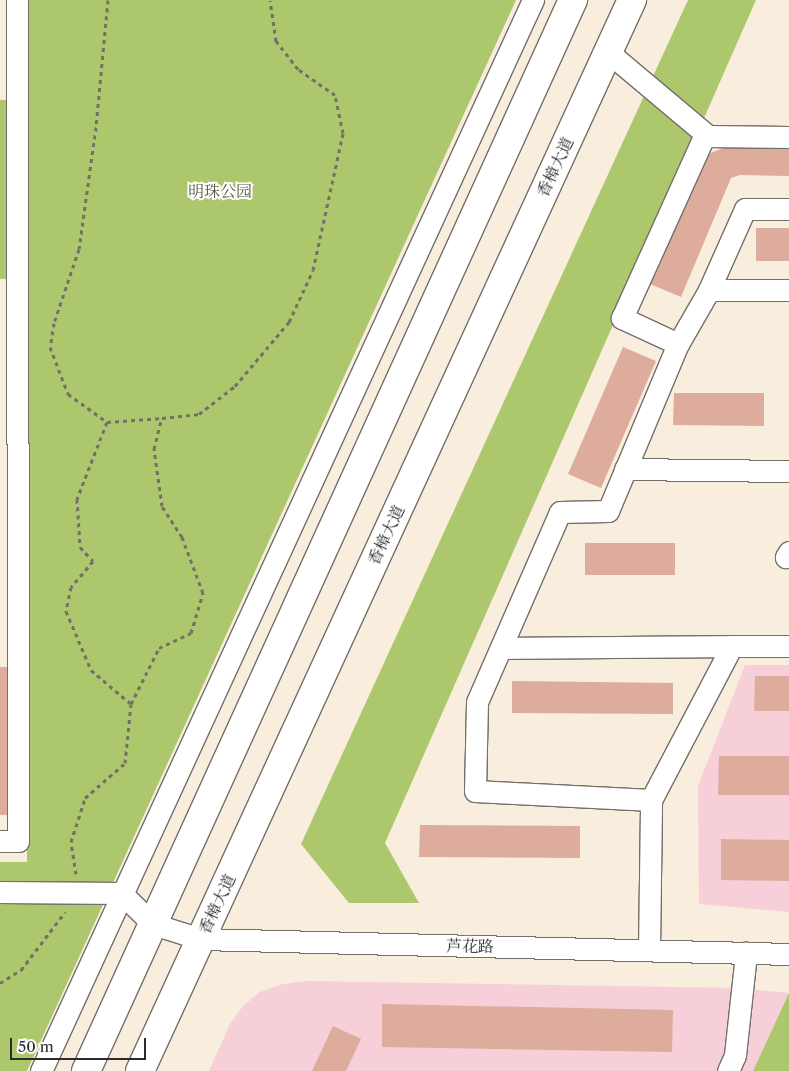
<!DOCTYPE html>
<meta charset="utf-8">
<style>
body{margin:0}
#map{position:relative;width:789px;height:1071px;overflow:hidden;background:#f9eddd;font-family:"Libre Caslon Text","Noto Serif SC",serif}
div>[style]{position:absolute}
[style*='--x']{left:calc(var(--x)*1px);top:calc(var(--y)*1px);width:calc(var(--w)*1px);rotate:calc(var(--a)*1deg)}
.built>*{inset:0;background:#f6cfd8}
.green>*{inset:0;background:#adc76d}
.building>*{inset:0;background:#deac9d}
.path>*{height:3px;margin-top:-1.5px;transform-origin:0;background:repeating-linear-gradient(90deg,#736f69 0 4px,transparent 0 8px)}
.roads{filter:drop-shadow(1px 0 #736f69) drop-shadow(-1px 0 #736f69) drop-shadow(0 1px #736f69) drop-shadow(0 -1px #736f69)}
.minor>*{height:21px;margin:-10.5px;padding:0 10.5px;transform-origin:10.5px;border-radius:10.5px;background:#fff}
.major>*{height:28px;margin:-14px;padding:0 14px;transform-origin:14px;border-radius:14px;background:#fff}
span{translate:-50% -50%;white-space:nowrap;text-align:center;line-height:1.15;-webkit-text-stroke:4px #fff;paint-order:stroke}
.street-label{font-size:16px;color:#2b2b2b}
.park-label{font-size:16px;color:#525a3f}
.scale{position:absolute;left:10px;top:1038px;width:136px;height:22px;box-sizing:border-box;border:2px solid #2b2b2b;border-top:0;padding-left:6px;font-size:15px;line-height:18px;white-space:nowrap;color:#2b2b2b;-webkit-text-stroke:4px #fff;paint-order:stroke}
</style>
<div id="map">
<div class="built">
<div style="clip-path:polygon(745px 665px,789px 665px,789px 912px,699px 904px,698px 786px)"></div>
<div style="clip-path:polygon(305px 981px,736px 988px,789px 993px,753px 1071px,209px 1071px,230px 1024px,243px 1006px,260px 992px,283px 984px)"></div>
</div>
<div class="green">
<div style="clip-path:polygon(29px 0,516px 0,27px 1071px,0 1071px,0 862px,27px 862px)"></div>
<div style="clip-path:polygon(688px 0,756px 0,385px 843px,419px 903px,349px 903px,301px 844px)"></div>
<div style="clip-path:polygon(0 100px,7px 100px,7px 279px,0 279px)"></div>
<div style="clip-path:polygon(789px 993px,789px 1071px,753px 1071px)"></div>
</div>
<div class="building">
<div style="clip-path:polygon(734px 144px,789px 145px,789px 176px,740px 175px,731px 178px,681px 297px,650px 284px,705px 155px)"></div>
<div style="clip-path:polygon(756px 228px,789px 228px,789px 261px,756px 261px)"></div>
<div style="clip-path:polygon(623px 347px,656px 361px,601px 488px,568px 474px)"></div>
<div style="clip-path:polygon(674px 393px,764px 393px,764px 426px,673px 425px)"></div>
<div style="clip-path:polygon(585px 543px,675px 543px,675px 575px,585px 575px)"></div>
<div style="clip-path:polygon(0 667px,9px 667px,9px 815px,0 815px)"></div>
<div style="clip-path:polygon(755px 676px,789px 676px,789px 711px,754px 711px)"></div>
<div style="clip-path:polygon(512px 681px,673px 683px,673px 714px,512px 713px)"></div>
<div style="clip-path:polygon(719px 756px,789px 756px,789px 795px,718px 795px)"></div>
<div style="clip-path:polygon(420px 825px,580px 826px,580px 858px,419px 857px)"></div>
<div style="clip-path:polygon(721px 839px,789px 840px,789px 881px,721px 880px)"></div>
<div style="clip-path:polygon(382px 1004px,673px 1010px,672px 1052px,382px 1047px)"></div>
<div style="clip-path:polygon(333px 1026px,361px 1039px,346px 1071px,312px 1071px)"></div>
</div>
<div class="path">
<div style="--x:108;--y:0;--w:128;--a:95.4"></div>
<div style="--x:96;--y:127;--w:123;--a:97.9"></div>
<div style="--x:79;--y:249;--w:78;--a:108.7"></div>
<div style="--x:54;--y:323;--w:24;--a:99"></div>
<div style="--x:50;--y:347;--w:50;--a:69"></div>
<div style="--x:68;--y:394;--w:48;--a:35.7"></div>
<div style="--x:107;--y:422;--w:55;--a:-4.2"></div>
<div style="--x:107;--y:422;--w:83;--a:111.3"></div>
<div style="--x:77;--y:499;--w:48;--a:86.4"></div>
<div style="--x:80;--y:547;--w:19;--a:47"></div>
<div style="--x:93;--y:561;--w:34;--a:130"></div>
<div style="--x:71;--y:587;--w:25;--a:102"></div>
<div style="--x:66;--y:611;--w:64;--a:67"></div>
<div style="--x:91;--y:670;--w:52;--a:40.4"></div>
<div style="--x:76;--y:874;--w:32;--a:-99"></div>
<div style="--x:71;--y:842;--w:46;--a:-72.3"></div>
<div style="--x:85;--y:798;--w:53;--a:-41.2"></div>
<div style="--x:125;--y:763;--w:59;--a:-84.2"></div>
<div style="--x:131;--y:704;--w:63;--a:-63.4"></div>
<div style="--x:159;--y:648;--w:35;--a:-25"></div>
<div style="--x:191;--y:633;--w:42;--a:-73.3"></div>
<div style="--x:203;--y:593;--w:60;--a:-110.6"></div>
<div style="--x:182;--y:537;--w:37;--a:-123"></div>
<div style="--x:162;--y:506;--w:58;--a:-98"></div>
<div style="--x:154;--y:449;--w:32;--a:-76"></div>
<div style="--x:162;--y:418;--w:37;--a:-6"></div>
<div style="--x:199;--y:414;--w:46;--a:-37.9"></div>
<div style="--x:235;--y:386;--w:84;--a:-49.8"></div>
<div style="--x:289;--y:322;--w:57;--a:-65.2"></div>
<div style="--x:313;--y:270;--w:140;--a:-77.6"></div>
<div style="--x:343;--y:133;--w:39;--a:-102"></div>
<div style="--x:335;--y:95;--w:45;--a:-144.9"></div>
<div style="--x:298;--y:69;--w:36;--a:-128"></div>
<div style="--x:276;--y:41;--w:41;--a:-98.3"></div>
<div style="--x:0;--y:983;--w:25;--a:-32"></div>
<div style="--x:21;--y:970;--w:73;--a:-52.8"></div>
</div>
<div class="roads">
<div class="minor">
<div style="--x:608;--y:52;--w:131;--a:40"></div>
<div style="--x:708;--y:136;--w:81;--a:0.7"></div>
<div style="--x:789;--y:209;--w:44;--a:180"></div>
<div style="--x:745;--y:209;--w:89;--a:114"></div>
<div style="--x:709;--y:290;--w:80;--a:0"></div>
<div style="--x:678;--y:344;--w:62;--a:-60.1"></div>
<div style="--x:625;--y:469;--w:164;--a:0.7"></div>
<div style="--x:789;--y:552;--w:6;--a:121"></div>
<div style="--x:786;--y:557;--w:3;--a:0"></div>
<div style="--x:501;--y:648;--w:231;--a:-0.5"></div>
<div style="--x:651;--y:800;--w:176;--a:-177.1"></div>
<div style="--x:475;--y:791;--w:89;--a:-88.7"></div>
<div style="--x:477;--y:702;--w:207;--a:-66.4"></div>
<div style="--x:560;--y:512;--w:48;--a:-1.2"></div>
<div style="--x:608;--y:511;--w:181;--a:-67.3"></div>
<div style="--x:678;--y:344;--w:62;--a:-155.1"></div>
<div style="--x:622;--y:318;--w:202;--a:-65.7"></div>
<div style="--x:0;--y:841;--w:18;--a:0"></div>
<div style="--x:18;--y:841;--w:841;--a:-90.07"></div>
<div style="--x:0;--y:892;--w:121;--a:0.5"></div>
<div style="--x:121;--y:893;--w:45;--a:44.1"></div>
<div style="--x:153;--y:924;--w:50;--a:17.4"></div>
<div style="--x:201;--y:939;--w:588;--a:1.46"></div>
<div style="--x:649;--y:950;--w:150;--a:-89.2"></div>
<div style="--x:651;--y:800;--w:174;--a:-62.3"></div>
<div style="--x:732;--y:646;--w:57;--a:0"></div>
<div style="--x:41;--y:1071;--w:1179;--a:-65.33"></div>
<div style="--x:728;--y:1071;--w:17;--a:-66"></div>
<div style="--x:735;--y:1055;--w:103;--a:-83.8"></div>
</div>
<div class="major">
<div style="--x:86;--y:1071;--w:1177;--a:-65.55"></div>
<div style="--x:140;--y:1071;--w:1179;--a:-65.33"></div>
</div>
</div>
<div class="street-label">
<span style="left:555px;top:167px;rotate:-65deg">香樟大道</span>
<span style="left:386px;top:535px;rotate:-65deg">香樟大道</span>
<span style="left:217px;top:904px;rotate:-65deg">香樟大道</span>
<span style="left:470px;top:946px;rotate:1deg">芦花路</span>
</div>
<div class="park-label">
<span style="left:220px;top:191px">明珠公园</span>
</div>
<div class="scale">50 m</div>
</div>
